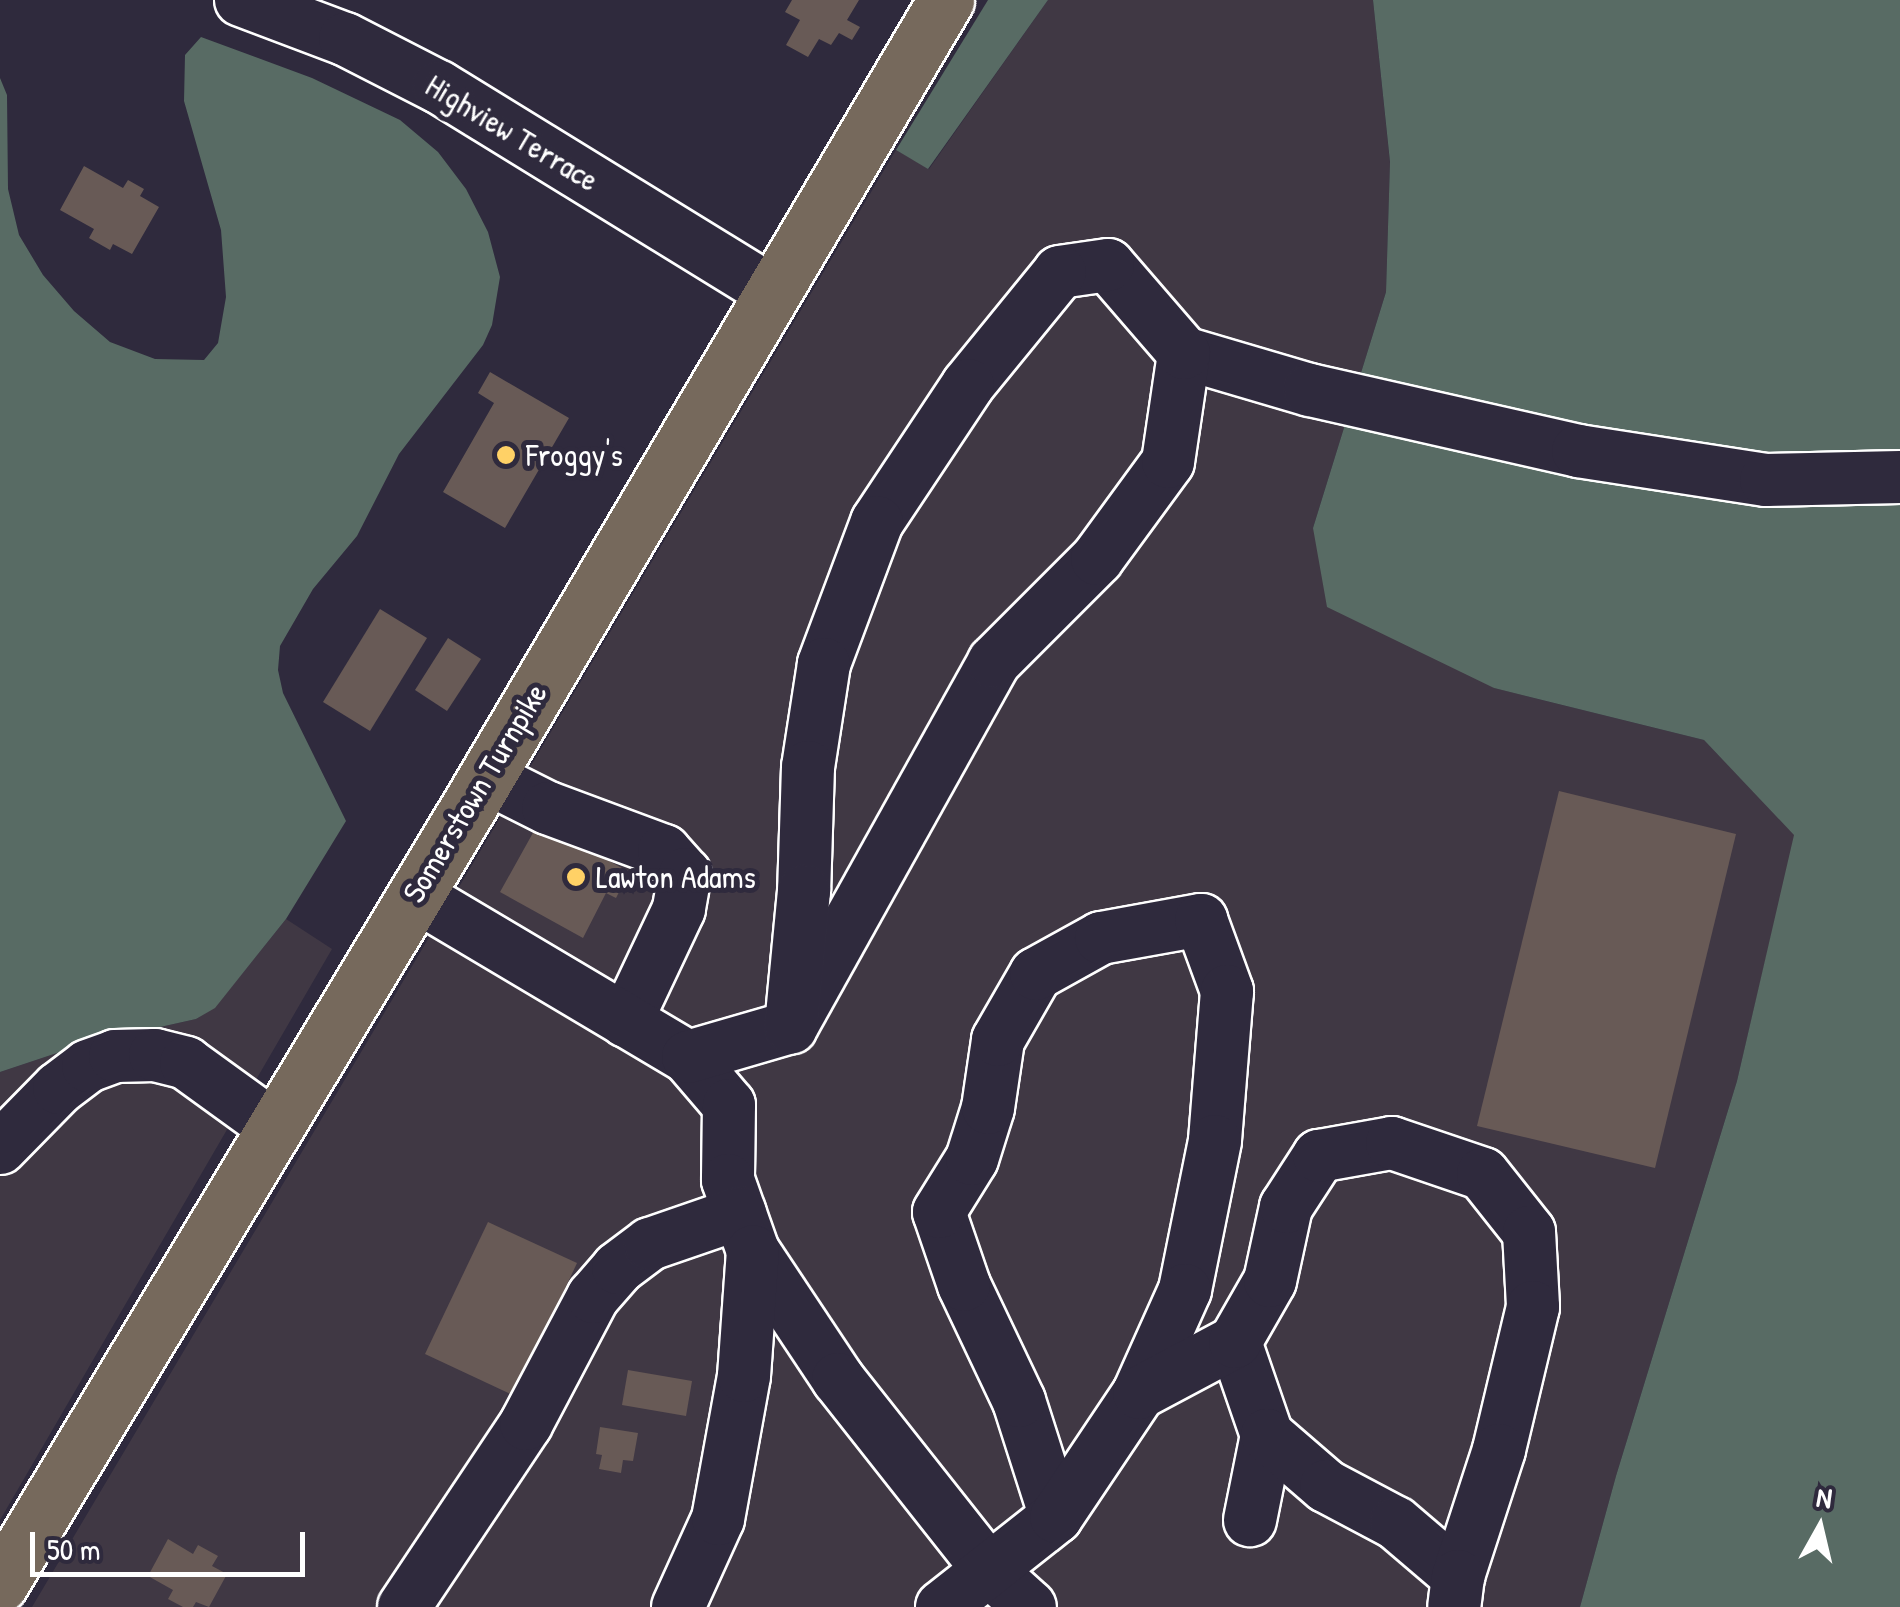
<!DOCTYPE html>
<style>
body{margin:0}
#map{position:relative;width:1900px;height:1607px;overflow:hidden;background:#2f2a3d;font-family:"Patrick Hand",sans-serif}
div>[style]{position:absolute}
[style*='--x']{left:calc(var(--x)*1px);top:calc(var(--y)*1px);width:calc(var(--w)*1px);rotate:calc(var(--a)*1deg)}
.built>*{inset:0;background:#403844}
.green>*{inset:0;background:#586b64}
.building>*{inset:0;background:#685a56}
.roads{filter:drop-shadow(2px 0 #fff) drop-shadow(-2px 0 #fff) drop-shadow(0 2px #fff) drop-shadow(0 -2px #fff)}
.minor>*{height:52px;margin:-26px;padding:0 26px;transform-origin:26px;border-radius:26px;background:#2f2a3d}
.major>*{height:55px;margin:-27.5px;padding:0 27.5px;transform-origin:27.5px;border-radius:27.5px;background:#76695c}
.dots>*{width:28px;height:28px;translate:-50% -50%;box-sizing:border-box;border:5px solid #2f2a3d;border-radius:50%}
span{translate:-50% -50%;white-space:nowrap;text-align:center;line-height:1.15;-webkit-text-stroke:10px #2f2a3d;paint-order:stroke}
.street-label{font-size:32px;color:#fff}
.poi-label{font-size:32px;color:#fff}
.left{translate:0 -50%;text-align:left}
.north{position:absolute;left:1770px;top:1477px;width:100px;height:100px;-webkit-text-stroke:8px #2f2a3d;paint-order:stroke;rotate:8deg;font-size:28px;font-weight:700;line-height:40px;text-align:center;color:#fff}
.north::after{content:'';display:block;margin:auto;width:35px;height:45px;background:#fff;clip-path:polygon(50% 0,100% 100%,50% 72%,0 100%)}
.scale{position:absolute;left:30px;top:1532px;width:275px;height:45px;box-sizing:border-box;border:5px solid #fff;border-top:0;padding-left:12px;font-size:30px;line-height:35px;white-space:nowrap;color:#fff;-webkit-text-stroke:8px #2f2a3d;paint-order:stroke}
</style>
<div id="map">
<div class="built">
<div style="clip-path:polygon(1048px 0,1373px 0,1390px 163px,1386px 292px,1313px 528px,1494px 688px,1704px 740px,1795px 835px,1737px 1081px,1616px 1476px,1580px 1607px,32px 1607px,896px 150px,929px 169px)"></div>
<div style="clip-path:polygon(286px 919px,332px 949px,0 1520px,0 1072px,84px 1044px,196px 1019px,215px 1007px)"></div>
</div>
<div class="green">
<div style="clip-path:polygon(988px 0,1048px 0,928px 169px,896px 150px)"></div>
<div style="clip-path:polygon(1373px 0,1900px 0,1900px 1607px,1580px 1607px,1616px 1476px,1737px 1081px,1794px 835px,1704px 740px,1494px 688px,1327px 607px,1313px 528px,1386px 292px,1390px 162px)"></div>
<div style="clip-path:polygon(201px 37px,312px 78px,400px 120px,438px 152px,466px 189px,488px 232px,500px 277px,492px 325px,483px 345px,399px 454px,357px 536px,313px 589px,280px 646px,278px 670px,283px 693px,346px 821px,286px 919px,215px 1008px,196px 1019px,84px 1044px,0 1072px,0 78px,7px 95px,8px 189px,19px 235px,43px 275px,74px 311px,110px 342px,155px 359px,204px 360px,218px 343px,226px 297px,221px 230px,184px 101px,185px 55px)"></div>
</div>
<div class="building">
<div style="clip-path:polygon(792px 0,859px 0,847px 20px,860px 27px,852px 40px,839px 33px,831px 45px,819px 39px,808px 57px,786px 45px,800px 20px,785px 12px)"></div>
<div style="clip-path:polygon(84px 166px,123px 188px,128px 180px,144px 189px,140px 196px,159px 207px,132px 254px,113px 244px,110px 250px,89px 238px,94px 229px,60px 210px)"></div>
<div style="clip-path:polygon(490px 372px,569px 418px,505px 528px,443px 492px,494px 403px,478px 393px)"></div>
<div style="clip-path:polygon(380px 609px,427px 638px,370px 731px,323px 702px)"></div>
<div style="clip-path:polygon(448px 638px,481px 659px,447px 711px,415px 690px)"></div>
<div style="clip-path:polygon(1559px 791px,1736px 834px,1655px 1168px,1477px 1126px)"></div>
<div style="clip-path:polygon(539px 822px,638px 877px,630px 891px,622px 886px,616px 898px,606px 893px,583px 938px,500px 892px)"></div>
<div style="clip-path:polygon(488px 1222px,577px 1263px,515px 1396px,425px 1354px)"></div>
<div style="clip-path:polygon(628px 1370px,692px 1381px,686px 1416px,622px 1405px)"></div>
<div style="clip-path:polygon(600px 1427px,638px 1433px,633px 1461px,623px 1460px,621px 1473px,599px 1469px,602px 1455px,596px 1454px)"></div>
<div style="clip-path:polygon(168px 1539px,193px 1554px,198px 1545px,218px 1556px,212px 1566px,227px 1574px,209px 1607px,196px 1602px,193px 1607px,183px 1607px,168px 1599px,173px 1590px,148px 1576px)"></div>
</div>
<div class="roads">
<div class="minor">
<div style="--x:241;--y:0;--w:111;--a:20.6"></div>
<div style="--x:345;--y:39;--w:106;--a:27.1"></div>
<div style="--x:439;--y:87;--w:390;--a:31.6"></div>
<div style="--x:1184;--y:353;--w:131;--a:16.4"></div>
<div style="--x:1310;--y:390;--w:275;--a:12.8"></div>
<div style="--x:1578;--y:451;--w:190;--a:8.8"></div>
<div style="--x:1766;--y:480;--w:134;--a:-1.3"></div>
<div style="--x:486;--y:777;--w:69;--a:26.6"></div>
<div style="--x:548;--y:808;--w:124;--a:20.3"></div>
<div style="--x:664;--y:851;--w:31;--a:48"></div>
<div style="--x:685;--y:874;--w:36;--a:100"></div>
<div style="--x:679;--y:909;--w:124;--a:115.3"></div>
<div style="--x:415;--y:895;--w:317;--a:30.7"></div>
<div style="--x:688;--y:1057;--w:63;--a:49.5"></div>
<div style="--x:729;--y:1105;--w:75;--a:90.8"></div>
<div style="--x:728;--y:1180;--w:75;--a:70.6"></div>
<div style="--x:753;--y:1251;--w:154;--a:56.4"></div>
<div style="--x:838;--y:1379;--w:243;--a:51.7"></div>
<div style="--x:989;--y:1570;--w:55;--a:42.1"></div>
<div style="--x:688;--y:1057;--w:107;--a:-16.2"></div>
<div style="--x:791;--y:1027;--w:418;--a:-60.9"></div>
<div style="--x:994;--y:662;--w:146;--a:-45"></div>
<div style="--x:1097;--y:559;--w:120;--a:-53.8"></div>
<div style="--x:1168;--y:462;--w:110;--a:-81.6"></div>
<div style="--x:1184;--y:353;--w:116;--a:-130.8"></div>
<div style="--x:1108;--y:265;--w:49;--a:171.7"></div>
<div style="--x:1060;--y:272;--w:146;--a:129.2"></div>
<div style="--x:968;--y:385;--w:164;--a:123.6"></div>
<div style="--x:877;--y:522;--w:152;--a:110.5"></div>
<div style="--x:824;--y:664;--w:104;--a:98.8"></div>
<div style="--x:808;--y:767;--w:124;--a:91.8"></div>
<div style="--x:804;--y:891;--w:137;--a:95.5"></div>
<div style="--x:0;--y:1148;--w:84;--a:-45.5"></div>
<div style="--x:59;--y:1088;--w:36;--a:-37"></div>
<div style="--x:88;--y:1066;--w:29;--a:-20"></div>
<div style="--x:115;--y:1056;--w:40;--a:-1.4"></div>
<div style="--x:155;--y:1055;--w:32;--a:14"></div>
<div style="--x:186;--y:1063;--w:107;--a:35.9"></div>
<div style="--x:1235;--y:1342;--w:98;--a:71"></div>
<div style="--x:1267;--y:1435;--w:87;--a:101.3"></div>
<div style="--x:1267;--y:1435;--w:78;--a:40.8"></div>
<div style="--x:1326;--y:1486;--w:79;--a:27.9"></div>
<div style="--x:1396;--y:1523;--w:82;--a:40.5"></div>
<div style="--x:1056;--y:1517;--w:122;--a:-107.7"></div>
<div style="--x:1019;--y:1401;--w:128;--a:-115.4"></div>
<div style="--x:964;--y:1285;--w:77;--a:-108.9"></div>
<div style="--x:939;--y:1212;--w:62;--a:-58.1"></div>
<div style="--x:972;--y:1159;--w:53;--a:-72.6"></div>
<div style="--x:988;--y:1108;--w:69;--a:-81.6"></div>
<div style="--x:998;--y:1040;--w:76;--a:-60.1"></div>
<div style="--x:1036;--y:974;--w:74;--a:-29"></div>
<div style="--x:1101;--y:938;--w:102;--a:-10.2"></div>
<div style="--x:1201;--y:920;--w:76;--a:69.9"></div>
<div style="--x:1227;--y:991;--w:150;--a:94.6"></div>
<div style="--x:1215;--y:1141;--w:152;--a:101.4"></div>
<div style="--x:1185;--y:1290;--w:113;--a:114.1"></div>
<div style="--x:404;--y:1607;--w:220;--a:-56.3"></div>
<div style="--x:526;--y:1424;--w:144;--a:-62.2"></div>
<div style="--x:593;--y:1297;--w:38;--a:-49"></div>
<div style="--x:618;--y:1268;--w:40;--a:-37"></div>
<div style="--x:650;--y:1244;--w:95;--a:-19"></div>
<div style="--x:678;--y:1607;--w:97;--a:-65.6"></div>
<div style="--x:718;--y:1519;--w:145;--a:-79.7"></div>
<div style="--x:744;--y:1376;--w:125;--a:-85.9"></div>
<div style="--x:942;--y:1607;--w:145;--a:-38.3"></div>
<div style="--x:1056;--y:1517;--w:149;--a:-56.2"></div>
<div style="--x:1139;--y:1393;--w:109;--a:-28"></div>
<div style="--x:1235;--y:1342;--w:70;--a:-60.2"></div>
<div style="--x:1270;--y:1281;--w:76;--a:-77.8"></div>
<div style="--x:1286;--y:1207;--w:61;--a:-57.1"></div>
<div style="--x:1319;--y:1156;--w:74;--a:-10.1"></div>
<div style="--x:1392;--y:1143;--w:96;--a:18.8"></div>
<div style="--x:1483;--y:1174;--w:74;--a:51.6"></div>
<div style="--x:1529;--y:1232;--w:75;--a:86.9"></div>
<div style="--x:1533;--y:1307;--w:147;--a:103.4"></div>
<div style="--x:1499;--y:1450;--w:133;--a:108"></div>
<div style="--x:1458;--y:1576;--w:31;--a:97"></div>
</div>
<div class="major">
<div style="--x:0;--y:1584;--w:906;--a:-58.91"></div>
<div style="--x:468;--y:808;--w:939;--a:-59.39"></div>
</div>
</div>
<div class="dots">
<div style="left:506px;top:455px;background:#ffd166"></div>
<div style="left:576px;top:877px;background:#ffd166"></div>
</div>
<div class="street-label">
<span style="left:512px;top:133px;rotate:31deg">Highview Terrace</span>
<span style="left:475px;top:793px;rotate:-59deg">Somerstown Turnpike</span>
</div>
<div class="poi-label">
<span class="left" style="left:526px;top:455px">Froggy's</span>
<span class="left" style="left:596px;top:877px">Lawton Adams</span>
</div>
<div class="north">N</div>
<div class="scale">50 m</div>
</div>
